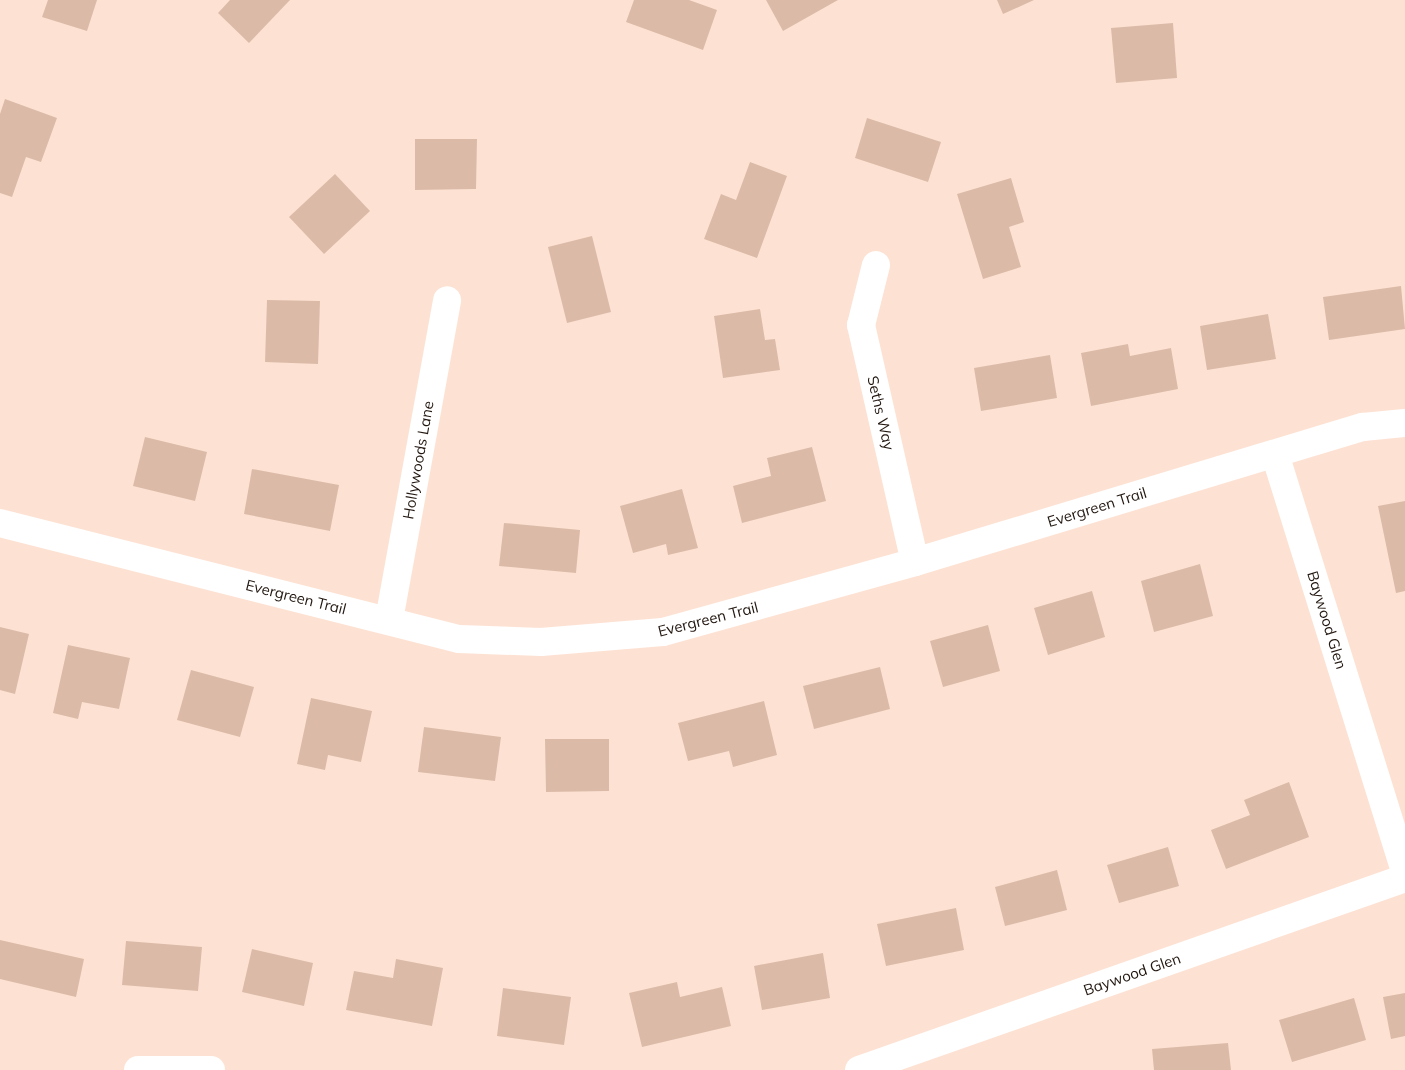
<!DOCTYPE html>
<style>
body{margin:0}
#map{position:relative;width:1405px;height:1070px;overflow:hidden;background:#fde2d3;font-family:Mulish,sans-serif}
div>[style]{position:absolute}
[style*='--x']{left:calc(var(--x)*1px);top:calc(var(--y)*1px);width:calc(var(--w)*1px);rotate:calc(var(--a)*1deg)}
.building>*{inset:0;background:#dcbaa8}
.minor>*{height:28px;margin:-14px;padding:0 14px;transform-origin:14px;border-radius:14px;background:#fff}
span{translate:-50% -50%;white-space:nowrap;text-align:center;line-height:1.15;-webkit-text-stroke:4px #fff;paint-order:stroke}
.street-label{font-size:15px;color:#221710}
</style>
<div id="map">
<div class="building">
<div style="clip-path:polygon(48px 0,97px 0,87px 31px,42px 17px)"></div>
<div style="clip-path:polygon(230px 0,290px 0,249px 43px,218px 13px)"></div>
<div style="clip-path:polygon(634px 0,689px 0,717px 10px,703px 50px,626px 22px)"></div>
<div style="clip-path:polygon(766px 0,838px 0,783px 31px)"></div>
<div style="clip-path:polygon(997px 0,1034px 0,1003px 14px)"></div>
<div style="clip-path:polygon(1173px 23px,1177px 78px,1116px 83px,1111px 28px)"></div>
<div style="clip-path:polygon(5px 99px,57px 118px,41px 162px,26px 157px,12px 197px,0 193px,0 114px)"></div>
<div style="clip-path:polygon(867px 118px,941px 142px,928px 182px,855px 158px)"></div>
<div style="clip-path:polygon(415px 139px,477px 139px,476px 189px,415px 190px)"></div>
<div style="clip-path:polygon(750px 162px,787px 176px,757px 258px,704px 239px,721px 194px,736px 200px)"></div>
<div style="clip-path:polygon(335px 174px,370px 211px,324px 254px,289px 217px)"></div>
<div style="clip-path:polygon(1011px 178px,1024px 222px,1009px 227px,1021px 267px,983px 279px,957px 194px)"></div>
<div style="clip-path:polygon(592px 236px,611px 312px,567px 323px,548px 247px)"></div>
<div style="clip-path:polygon(1401px 286px,1405px 329px,1329px 340px,1323px 297px)"></div>
<div style="clip-path:polygon(267px 300px,320px 301px,318px 364px,265px 362px)"></div>
<div style="clip-path:polygon(760px 309px,765px 340px,775px 339px,780px 370px,723px 378px,714px 316px)"></div>
<div style="clip-path:polygon(1268px 314px,1276px 359px,1207px 370px,1200px 326px)"></div>
<div style="clip-path:polygon(1128px 344px,1130px 356px,1171px 348px,1178px 389px,1091px 406px,1081px 353px)"></div>
<div style="clip-path:polygon(1050px 355px,1057px 398px,981px 411px,974px 368px)"></div>
<div style="clip-path:polygon(145px 437px,207px 452px,195px 501px,133px 486px)"></div>
<div style="clip-path:polygon(812px 447px,826px 501px,742px 523px,733px 486px,771px 476px,767px 458px)"></div>
<div style="clip-path:polygon(252px 469px,339px 485px,330px 531px,244px 514px)"></div>
<div style="clip-path:polygon(682px 489px,698px 548px,668px 555px,666px 544px,633px 553px,620px 506px)"></div>
<div style="clip-path:polygon(1405px 501px,1405px 591px,1396px 593px,1378px 506px)"></div>
<div style="clip-path:polygon(504px 523px,580px 530px,576px 573px,499px 566px)"></div>
<div style="clip-path:polygon(1200px 564px,1213px 616px,1154px 632px,1141px 581px)"></div>
<div style="clip-path:polygon(1092px 591px,1105px 637px,1048px 655px,1034px 608px)"></div>
<div style="clip-path:polygon(988px 625px,1000px 671px,943px 687px,930px 641px)"></div>
<div style="clip-path:polygon(0 627px,29px 634px,15px 694px,0 690px)"></div>
<div style="clip-path:polygon(68px 645px,130px 658px,119px 709px,82px 702px,78px 719px,53px 713px)"></div>
<div style="clip-path:polygon(880px 667px,890px 709px,814px 729px,803px 686px)"></div>
<div style="clip-path:polygon(191px 670px,254px 687px,240px 737px,177px 720px)"></div>
<div style="clip-path:polygon(311px 698px,372px 711px,361px 762px,328px 755px,325px 770px,297px 764px)"></div>
<div style="clip-path:polygon(764px 701px,777px 755px,733px 767px,729px 751px,688px 761px,678px 723px)"></div>
<div style="clip-path:polygon(424px 727px,501px 737px,495px 781px,418px 772px)"></div>
<div style="clip-path:polygon(545px 739px,609px 739px,609px 791px,546px 792px)"></div>
<div style="clip-path:polygon(1289px 782px,1309px 837px,1226px 869px,1211px 830px,1250px 815px,1244px 800px)"></div>
<div style="clip-path:polygon(1168px 847px,1179px 886px,1119px 903px,1107px 865px)"></div>
<div style="clip-path:polygon(1057px 870px,1067px 910px,1005px 926px,995px 887px)"></div>
<div style="clip-path:polygon(956px 908px,964px 950px,886px 966px,877px 924px)"></div>
<div style="clip-path:polygon(0 940px,84px 959px,76px 997px,0 979px)"></div>
<div style="clip-path:polygon(126px 941px,202px 947px,198px 991px,122px 985px)"></div>
<div style="clip-path:polygon(252px 949px,313px 963px,304px 1006px,242px 992px)"></div>
<div style="clip-path:polygon(823px 953px,830px 998px,762px 1010px,754px 966px)"></div>
<div style="clip-path:polygon(396px 959px,443px 968px,432px 1026px,346px 1010px,354px 971px,393px 978px)"></div>
<div style="clip-path:polygon(677px 982px,680px 997px,722px 987px,731px 1026px,642px 1047px,629px 993px)"></div>
<div style="clip-path:polygon(503px 988px,571px 997px,564px 1045px,497px 1036px)"></div>
<div style="clip-path:polygon(1405px 993px,1405px 1036px,1391px 1039px,1383px 997px)"></div>
<div style="clip-path:polygon(1354px 998px,1366px 1040px,1292px 1062px,1279px 1020px)"></div>
<div style="clip-path:polygon(1228px 1043px,1231px 1070px,1154px 1070px,1152px 1049px)"></div>
</div>
<div class="minor">
<div style="--x:876;--y:265;--w:62;--a:104"></div>
<div style="--x:861;--y:325;--w:243;--a:77.2"></div>
<div style="--x:1275;--y:454;--w:438;--a:72.7"></div>
<div style="--x:0;--y:523;--w:473;--a:14.2"></div>
<div style="--x:459;--y:639;--w:82;--a:2.1"></div>
<div style="--x:541;--y:642;--w:122;--a:-4.7"></div>
<div style="--x:663;--y:632;--w:262;--a:-15.5"></div>
<div style="--x:915;--y:562;--w:468;--a:-16.8"></div>
<div style="--x:1363;--y:427;--w:42;--a:-5.4"></div>
<div style="--x:389;--y:620;--w:325;--a:-79.7"></div>
<div style="--x:138;--y:1070;--w:73;--a:0"></div>
<div style="--x:859;--y:1070;--w:579;--a:-19.37"></div>
</div>
<div class="street-label">
<span style="left:881px;top:413px;rotate:77deg">Seths Way</span>
<span style="left:418px;top:460px;rotate:-80deg">Hollywoods Lane</span>
<span style="left:1097px;top:507px;rotate:-17deg">Evergreen Trail</span>
<span style="left:296px;top:597px;rotate:14deg">Evergreen Trail</span>
<span style="left:708px;top:619px;rotate:-14deg">Evergreen Trail</span>
<span style="left:1327px;top:620px;rotate:73deg">Baywood Glen</span>
<span style="left:1132px;top:974px;rotate:-19deg">Baywood Glen</span>
</div>
</div>
